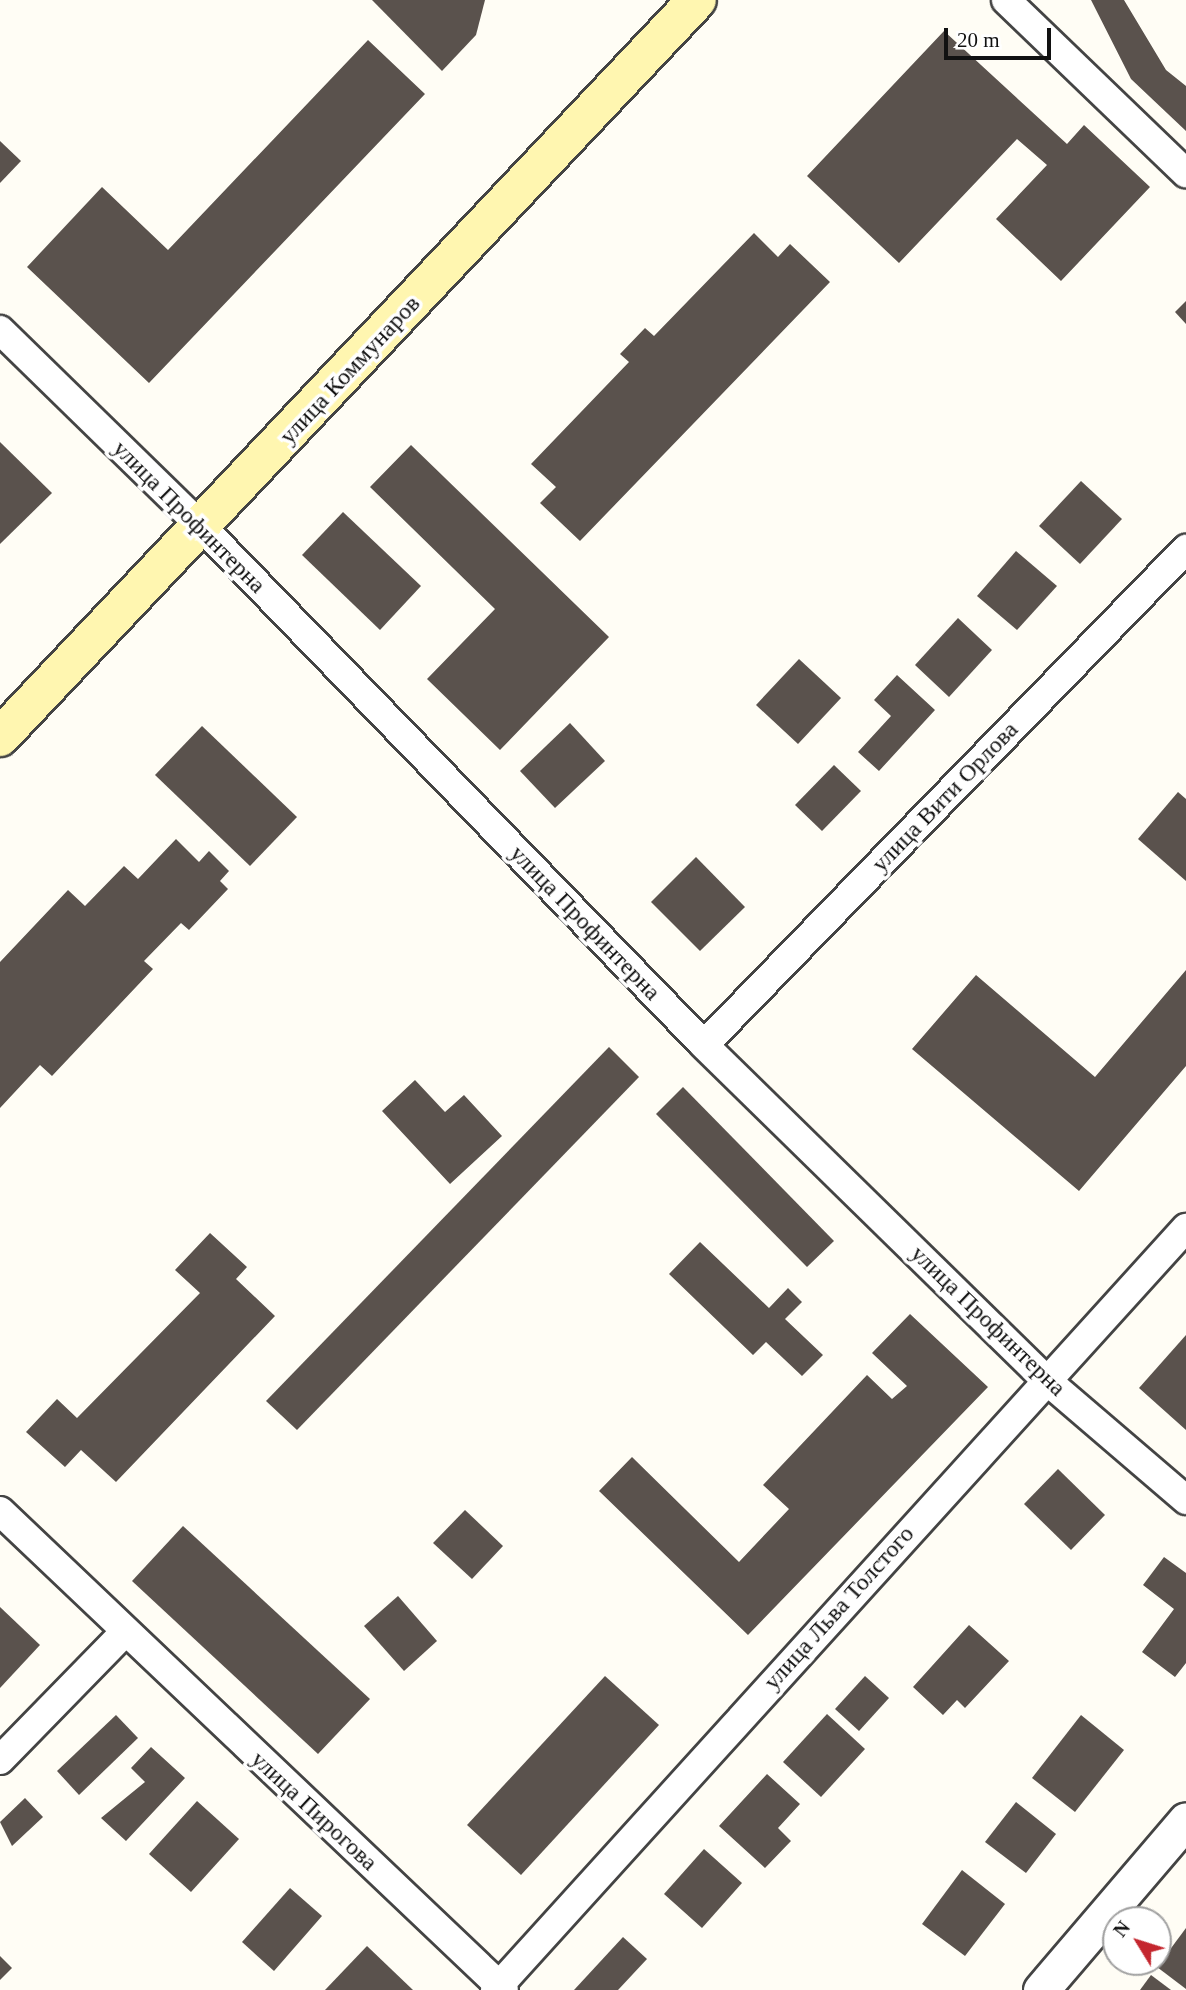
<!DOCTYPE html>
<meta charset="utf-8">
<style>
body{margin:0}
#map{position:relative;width:1186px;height:1990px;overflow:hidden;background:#fffdf5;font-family:"Times New Roman",serif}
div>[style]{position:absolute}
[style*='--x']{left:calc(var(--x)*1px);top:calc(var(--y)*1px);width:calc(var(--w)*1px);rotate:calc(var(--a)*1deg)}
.building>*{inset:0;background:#5a524d}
.roads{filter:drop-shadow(2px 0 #444) drop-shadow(-2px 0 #444) drop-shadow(0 2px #444) drop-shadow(0 -2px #444)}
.minor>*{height:28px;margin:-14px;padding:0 14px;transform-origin:14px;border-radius:14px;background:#fff}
.tertiary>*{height:35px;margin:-17.5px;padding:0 17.5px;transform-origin:17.5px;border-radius:17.5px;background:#fff}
.secondary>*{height:38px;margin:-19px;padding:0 19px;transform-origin:19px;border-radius:19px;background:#fff6b0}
span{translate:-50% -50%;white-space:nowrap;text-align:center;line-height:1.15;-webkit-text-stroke:7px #fff;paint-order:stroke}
.street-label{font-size:24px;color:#111}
.north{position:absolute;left:1102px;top:1906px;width:70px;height:70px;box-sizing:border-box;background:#fff;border:2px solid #a0a0a0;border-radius:50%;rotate:308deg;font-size:19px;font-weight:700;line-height:28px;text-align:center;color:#111}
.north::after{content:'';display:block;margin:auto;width:24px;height:32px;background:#c4262e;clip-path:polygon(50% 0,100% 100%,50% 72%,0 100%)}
.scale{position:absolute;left:944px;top:28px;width:107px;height:32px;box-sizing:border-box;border:4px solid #111;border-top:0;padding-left:9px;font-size:21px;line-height:24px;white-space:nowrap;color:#111;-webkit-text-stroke:5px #fff;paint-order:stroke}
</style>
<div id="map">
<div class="building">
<div style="clip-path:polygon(372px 0,485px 0,476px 35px,442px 71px)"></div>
<div style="clip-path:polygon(1091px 0,1124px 0,1166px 70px,1186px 86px,1186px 131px,1131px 79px)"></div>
<div style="clip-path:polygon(944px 31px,1067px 144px,1084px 125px,1150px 187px,1061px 281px,996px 219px,1047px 165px,1017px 139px,899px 263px,807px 176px)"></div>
<div style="clip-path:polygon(368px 40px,425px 94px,149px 383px,27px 267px,102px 187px,168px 250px)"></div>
<div style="clip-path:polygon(0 141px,21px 161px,0 183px)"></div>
<div style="clip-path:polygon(754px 233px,778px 257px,790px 244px,830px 282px,580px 541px,540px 503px,556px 487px,531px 464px,629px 362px,620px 354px,645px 328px,654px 336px)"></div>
<div style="clip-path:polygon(1186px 301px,1186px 324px,1175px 312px)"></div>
<div style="clip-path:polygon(0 442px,52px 493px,0 544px)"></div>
<div style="clip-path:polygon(411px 445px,609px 637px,500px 750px,427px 679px,495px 609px,370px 487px)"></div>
<div style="clip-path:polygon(1081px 481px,1122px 519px,1080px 564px,1039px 526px)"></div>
<div style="clip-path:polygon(343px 512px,421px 586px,380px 630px,302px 555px)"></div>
<div style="clip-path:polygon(1016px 551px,1057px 586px,1017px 630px,977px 596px)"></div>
<div style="clip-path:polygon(958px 618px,992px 650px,949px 697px,915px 665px)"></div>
<div style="clip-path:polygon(799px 659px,841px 698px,798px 744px,756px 705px)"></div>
<div style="clip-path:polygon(897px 675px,935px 710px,879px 771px,858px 752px,891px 716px,874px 700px)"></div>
<div style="clip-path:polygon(570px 723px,605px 761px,555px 808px,520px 771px)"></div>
<div style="clip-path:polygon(202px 726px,297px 817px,250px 866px,155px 775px)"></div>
<div style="clip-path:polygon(834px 765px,861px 791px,822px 831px,795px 805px)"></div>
<div style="clip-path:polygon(1178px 792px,1186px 799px,1186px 881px,1138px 839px)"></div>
<div style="clip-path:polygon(176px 839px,199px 862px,209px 851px,229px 871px,220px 881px,228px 889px,189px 930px,181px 923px,144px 961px,153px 969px,52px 1076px,40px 1065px,0 1108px,0 962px,68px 890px,85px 906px,124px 866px,138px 879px)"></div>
<div style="clip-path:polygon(696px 857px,745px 907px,700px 951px,651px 902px)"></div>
<div style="clip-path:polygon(1186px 970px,1186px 1066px,1079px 1191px,912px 1049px,976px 975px,1095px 1077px)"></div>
<div style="clip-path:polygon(609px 1047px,639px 1077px,297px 1430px,266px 1401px)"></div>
<div style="clip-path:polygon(415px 1080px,445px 1112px,464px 1095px,502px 1136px,450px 1184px,382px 1111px)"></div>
<div style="clip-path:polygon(683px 1087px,834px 1241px,807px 1267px,656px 1114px)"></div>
<div style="clip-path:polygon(210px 1233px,247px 1267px,236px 1279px,275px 1316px,116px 1482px,81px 1450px,65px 1467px,26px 1432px,57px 1399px,77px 1418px,200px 1293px,175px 1270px)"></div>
<div style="clip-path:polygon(700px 1242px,769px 1308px,788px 1288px,802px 1302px,785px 1319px,823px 1355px,802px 1376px,766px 1342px,753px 1355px,669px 1274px)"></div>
<div style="clip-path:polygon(910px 1314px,988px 1387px,748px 1635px,599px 1491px,632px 1457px,739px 1562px,789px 1509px,763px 1485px,867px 1375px,892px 1399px,907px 1386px,872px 1353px)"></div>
<div style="clip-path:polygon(1186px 1335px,1186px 1430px,1139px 1388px)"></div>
<div style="clip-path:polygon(1058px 1469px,1105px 1515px,1071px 1550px,1024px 1504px)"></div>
<div style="clip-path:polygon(465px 1510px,503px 1546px,472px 1579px,433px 1543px)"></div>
<div style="clip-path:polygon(183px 1526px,370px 1699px,318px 1754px,132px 1581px)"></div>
<div style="clip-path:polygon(1164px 1557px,1186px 1573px,1186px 1663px,1175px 1677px,1142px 1652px,1174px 1609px,1143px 1585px)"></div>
<div style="clip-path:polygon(398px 1596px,437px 1641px,404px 1671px,364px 1626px)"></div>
<div style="clip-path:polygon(0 1607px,40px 1645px,0 1688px)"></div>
<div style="clip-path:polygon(969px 1625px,1009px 1661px,965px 1708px,957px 1700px,943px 1715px,913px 1687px)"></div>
<div style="clip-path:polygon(605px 1676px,659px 1725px,521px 1875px,467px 1825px)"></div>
<div style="clip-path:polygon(865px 1676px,889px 1698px,859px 1731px,835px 1709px)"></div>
<div style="clip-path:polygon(827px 1714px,865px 1749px,821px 1797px,783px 1762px)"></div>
<div style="clip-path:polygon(116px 1715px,138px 1738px,79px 1795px,57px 1771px)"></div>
<div style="clip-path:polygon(1081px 1715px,1124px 1750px,1075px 1812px,1032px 1778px)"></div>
<div style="clip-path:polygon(151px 1747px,185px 1778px,126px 1841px,101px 1818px,145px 1782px,131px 1768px)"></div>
<div style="clip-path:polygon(767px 1774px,800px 1804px,778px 1828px,791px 1841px,765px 1868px,719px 1826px)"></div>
<div style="clip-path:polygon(25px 1798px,43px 1817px,12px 1846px,0 1822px)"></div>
<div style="clip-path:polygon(197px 1801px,239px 1839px,191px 1892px,149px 1854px)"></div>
<div style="clip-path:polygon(1016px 1802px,1056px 1834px,1026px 1873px,985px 1842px)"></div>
<div style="clip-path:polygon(704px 1849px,742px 1883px,702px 1928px,664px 1894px)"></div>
<div style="clip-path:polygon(962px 1870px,1005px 1904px,965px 1956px,922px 1924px)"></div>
<div style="clip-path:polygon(290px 1888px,322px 1916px,274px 1971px,242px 1942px)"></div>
<div style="clip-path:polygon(1186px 1928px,1186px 1989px,1157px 1967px)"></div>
<div style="clip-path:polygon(623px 1937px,647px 1959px,618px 1990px,574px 1990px)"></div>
<div style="clip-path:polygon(367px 1946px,413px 1990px,325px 1990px)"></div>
<div style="clip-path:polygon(0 1956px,12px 1968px,0 1980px)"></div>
<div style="clip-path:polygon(1151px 1975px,1171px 1990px,1140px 1990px)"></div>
</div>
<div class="roads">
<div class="minor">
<div style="--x:1006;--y:0;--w:250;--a:43.9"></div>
<div style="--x:0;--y:330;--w:282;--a:44.3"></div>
<div style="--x:202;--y:527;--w:721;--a:45.9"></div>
<div style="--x:704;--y:1045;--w:477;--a:44.4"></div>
<div style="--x:1045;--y:1379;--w:186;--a:40.6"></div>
<div style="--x:704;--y:1045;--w:692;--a:-45.82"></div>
<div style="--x:0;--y:1511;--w:695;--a:43.54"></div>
<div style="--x:0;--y:1760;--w:177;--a:-45.7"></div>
<div style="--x:495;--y:1990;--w:1029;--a:-47.8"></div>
</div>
<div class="tertiary">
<div style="--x:1041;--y:1990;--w:223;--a:-49.5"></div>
</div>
<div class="secondary">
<div style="--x:0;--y:737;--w:1014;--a:-46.6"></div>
</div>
</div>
<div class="street-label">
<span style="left:350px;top:370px;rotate:-47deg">улица Коммунаров</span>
<span style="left:189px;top:517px;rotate:45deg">улица Профинтерна</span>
<span style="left:945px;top:797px;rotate:-46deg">улица Вити Орлова</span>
<span style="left:585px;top:923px;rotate:46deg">улица Профинтерна</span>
<span style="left:988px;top:1321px;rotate:44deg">улица Профинтерна</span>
<span style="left:839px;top:1608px;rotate:-48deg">улица Льва Толстого</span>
<span style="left:314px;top:1811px;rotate:43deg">улица Пирогова</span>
</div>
<div class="north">N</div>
<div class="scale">20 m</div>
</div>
